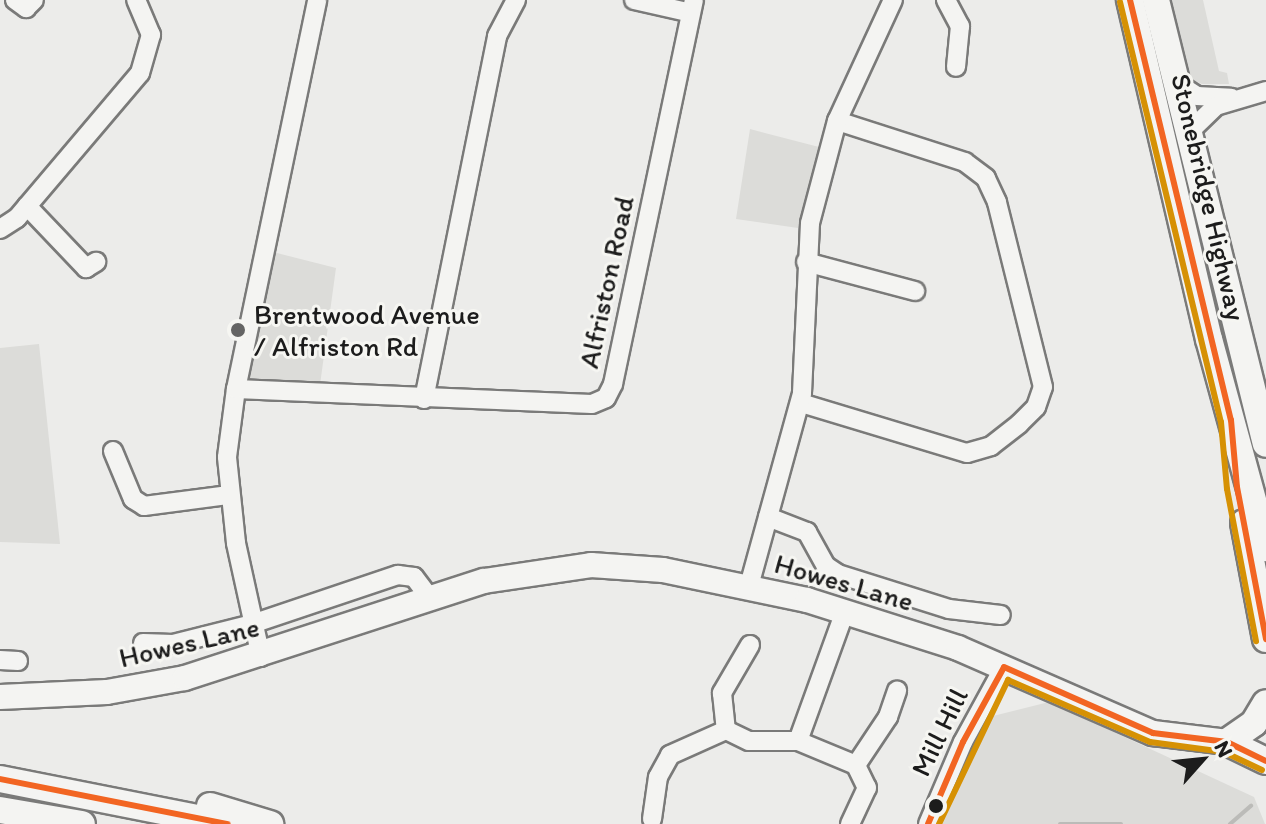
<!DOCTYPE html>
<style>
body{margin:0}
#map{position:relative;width:1266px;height:824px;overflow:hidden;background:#ececea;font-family:Itim,sans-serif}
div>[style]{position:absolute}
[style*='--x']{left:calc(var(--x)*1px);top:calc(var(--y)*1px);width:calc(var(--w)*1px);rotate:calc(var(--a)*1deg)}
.built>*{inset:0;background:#dcdcd9}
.stream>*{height:4px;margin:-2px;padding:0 2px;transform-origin:2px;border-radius:2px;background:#bbbbb8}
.roads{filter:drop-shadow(2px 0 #7a7a79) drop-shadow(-2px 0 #7a7a79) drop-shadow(0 2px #7a7a79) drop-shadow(0 -2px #7a7a79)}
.minor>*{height:18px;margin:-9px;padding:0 9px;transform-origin:9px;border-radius:9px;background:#f4f4f2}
.major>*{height:24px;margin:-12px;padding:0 12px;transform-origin:12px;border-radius:12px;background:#f4f4f2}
.highway>*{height:26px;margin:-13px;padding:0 13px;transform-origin:13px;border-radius:13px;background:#f4f4f2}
.bus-1>*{height:6px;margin:-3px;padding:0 3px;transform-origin:3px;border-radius:3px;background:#f26522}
.bus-2>*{height:6px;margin:-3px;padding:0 3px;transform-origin:3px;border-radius:3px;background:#d69104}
.dots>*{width:22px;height:22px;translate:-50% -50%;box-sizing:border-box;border:4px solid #f6f6f2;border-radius:50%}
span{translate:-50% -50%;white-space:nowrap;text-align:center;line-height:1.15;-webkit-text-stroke:6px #f6f6f2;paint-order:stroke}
.street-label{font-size:28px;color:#1c1c1c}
.poi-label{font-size:28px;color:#1c1c1c}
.left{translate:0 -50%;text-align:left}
.north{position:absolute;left:1162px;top:720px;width:80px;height:80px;-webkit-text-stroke:6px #f6f6f2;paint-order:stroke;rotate:63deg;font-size:22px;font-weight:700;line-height:32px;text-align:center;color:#1c1c1c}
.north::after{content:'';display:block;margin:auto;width:28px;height:36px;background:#1c1c1c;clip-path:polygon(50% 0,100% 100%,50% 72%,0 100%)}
</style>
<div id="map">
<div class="built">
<div style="clip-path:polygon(1170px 0,1203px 0,1219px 71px,1227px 73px,1229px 84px,1202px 84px,1187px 77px)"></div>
<div style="clip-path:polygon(750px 129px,819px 147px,798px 228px,736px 219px)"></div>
<div style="clip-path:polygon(269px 251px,336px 268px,319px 392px,241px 386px)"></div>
<div style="clip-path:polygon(39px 344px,60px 544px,0 542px,0 348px)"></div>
<div style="clip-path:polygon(1049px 702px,1254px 797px,1265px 824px,940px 824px,989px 717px)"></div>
</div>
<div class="stream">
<div style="--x:1060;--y:824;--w:61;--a:0"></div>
<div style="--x:1230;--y:824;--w:28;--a:-41"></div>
</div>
<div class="roads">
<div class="minor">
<div style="--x:15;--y:0;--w:14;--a:36"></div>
<div style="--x:26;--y:8;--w:11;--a:-45"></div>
<div style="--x:634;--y:0;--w:58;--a:12.8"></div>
<div style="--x:946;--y:0;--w:30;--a:62"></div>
<div style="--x:960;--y:26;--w:41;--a:95.6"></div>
<div style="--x:1174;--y:81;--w:27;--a:33"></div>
<div style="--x:1197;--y:96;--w:34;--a:3"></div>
<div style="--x:1186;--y:135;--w:42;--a:-44"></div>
<div style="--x:1216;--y:106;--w:52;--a:-16.7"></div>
<div style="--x:27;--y:206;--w:86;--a:46.4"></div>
<div style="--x:86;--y:268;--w:12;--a:-31"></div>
<div style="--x:0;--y:229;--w:20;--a:-33"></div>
<div style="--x:17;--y:218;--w:190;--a:-49.7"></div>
<div style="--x:140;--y:73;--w:40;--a:-74"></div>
<div style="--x:151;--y:35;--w:38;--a:-113"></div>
<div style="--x:806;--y:262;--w:113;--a:14.9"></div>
<div style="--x:236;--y:389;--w:356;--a:2.4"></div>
<div style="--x:592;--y:404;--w:15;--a:-23"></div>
<div style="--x:606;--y:398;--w:16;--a:-63"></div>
<div style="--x:613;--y:384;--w:392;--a:-78.1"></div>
<div style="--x:424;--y:399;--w:370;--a:-78.6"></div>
<div style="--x:497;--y:36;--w:41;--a:-62.2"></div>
<div style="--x:801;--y:403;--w:173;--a:16.8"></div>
<div style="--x:967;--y:453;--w:25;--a:-16"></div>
<div style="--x:991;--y:446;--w:36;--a:-38"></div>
<div style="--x:1019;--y:424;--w:24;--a:-45"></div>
<div style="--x:1036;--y:407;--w:21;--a:-71"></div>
<div style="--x:1043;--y:387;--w:191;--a:-104"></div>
<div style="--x:997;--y:202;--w:26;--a:-115"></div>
<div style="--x:986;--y:178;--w:26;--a:-143"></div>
<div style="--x:965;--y:162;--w:134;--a:-162.2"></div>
<div style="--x:113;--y:451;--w:52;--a:67.4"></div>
<div style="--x:133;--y:499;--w:13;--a:32"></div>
<div style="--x:144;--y:506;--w:86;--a:-7.4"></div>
<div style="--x:768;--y:517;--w:42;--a:21"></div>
<div style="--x:807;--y:532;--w:39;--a:61"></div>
<div style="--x:826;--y:566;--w:14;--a:34"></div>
<div style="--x:838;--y:574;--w:116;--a:17.5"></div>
<div style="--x:949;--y:609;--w:52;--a:6.6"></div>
<div style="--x:749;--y:586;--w:200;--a:-74.6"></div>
<div style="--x:802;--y:393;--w:170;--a:-87.3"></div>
<div style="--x:810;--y:223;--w:106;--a:-75.2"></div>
<div style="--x:837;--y:121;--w:133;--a:-65.2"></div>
<div style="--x:143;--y:643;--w:30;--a:2"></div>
<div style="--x:173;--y:644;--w:81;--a:-14.2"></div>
<div style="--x:252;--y:624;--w:154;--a:-18.6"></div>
<div style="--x:398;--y:575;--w:16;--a:7"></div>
<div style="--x:414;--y:577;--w:26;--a:53"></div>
<div style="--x:750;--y:645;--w:56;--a:120.3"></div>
<div style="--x:722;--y:693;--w:37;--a:84"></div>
<div style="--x:726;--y:730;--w:25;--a:26"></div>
<div style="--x:749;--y:741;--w:49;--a:0"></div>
<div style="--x:798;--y:741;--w:63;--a:22.5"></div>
<div style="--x:261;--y:657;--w:117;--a:-102.4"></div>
<div style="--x:236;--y:543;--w:86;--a:-96"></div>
<div style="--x:227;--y:457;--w:69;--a:-82.5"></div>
<div style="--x:236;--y:389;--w:397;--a:-78.2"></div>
<div style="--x:0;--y:660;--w:18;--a:3"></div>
<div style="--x:798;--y:741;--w:138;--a:-70.1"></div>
<div style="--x:652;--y:819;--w:42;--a:-81.9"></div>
<div style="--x:658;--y:777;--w:25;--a:-61"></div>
<div style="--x:670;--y:755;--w:61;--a:-24.1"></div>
<div style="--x:850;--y:824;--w:40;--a:-65"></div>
<div style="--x:867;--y:788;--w:25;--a:-116"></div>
<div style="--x:856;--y:765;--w:58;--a:-56.3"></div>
<div style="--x:888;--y:717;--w:28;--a:-71"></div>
<div style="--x:928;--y:824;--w:89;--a:-66.9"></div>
<div style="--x:963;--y:742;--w:85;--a:-61.3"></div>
</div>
<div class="major">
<div style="--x:0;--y:697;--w:107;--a:-2.7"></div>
<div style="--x:107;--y:692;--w:79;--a:-10.2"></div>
<div style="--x:185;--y:678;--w:314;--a:-18"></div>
<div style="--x:484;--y:581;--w:108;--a:-8.5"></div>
<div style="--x:591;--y:565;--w:72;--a:4"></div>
<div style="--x:663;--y:570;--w:147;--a:11.8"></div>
<div style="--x:807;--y:600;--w:158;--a:17.6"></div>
<div style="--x:958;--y:648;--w:213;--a:23.6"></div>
<div style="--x:1153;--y:733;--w:75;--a:6.9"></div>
</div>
<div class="highway">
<div style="--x:1130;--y:0;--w:348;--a:76.9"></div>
<div style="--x:1209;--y:339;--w:217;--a:74.7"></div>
<div style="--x:1156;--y:0;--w:457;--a:76.1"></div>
<div style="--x:1244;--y:523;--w:118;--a:79.3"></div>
<div style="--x:1227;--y:742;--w:33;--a:-35"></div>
<div style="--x:1254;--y:723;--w:23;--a:-59"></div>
<div style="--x:1227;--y:742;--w:43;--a:26"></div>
<div style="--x:0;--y:779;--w:232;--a:11.2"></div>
<div style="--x:210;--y:806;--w:63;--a:16.7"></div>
<div style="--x:0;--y:810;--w:83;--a:9.7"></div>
</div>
</div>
<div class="bus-1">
<div style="--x:1130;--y:0;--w:432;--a:76.5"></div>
<div style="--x:1231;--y:420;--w:67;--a:84.9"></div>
<div style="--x:1237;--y:487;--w:155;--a:79.2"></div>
<div style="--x:0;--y:779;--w:232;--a:11.2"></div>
<div style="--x:928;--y:824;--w:89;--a:-66.9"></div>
<div style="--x:963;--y:742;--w:85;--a:-61.3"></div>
<div style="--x:1004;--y:667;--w:163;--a:23.9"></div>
<div style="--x:1153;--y:733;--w:75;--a:6.9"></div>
<div style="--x:1227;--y:742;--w:43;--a:26"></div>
</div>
<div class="bus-2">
<div style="--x:1120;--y:2;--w:432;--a:76.5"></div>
<div style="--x:1221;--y:422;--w:67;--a:84.9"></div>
<div style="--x:1227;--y:489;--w:155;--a:79.2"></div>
<div style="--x:939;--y:824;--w:160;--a:-64.4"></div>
<div style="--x:1008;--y:680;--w:155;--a:23.6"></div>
<div style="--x:1150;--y:742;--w:75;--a:7.7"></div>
<div style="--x:1224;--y:752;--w:42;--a:25.3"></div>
</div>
<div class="dots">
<div style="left:238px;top:330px;background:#656564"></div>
<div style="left:936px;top:806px;background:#1c1c1c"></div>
</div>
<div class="street-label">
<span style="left:1209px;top:197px;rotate:77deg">Stonebridge Highway</span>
<span style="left:606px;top:282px;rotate:-78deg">Alfriston Road</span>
<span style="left:844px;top:582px;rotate:16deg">Howes Lane</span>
<span style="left:189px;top:642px;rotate:-13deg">Howes Lane</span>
<span style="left:939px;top:732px;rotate:-64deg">Mill Hill</span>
</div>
<div class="poi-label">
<span class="left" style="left:254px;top:330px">Brentwood Avenue<br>/ Alfriston Rd</span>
</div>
<div class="north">N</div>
</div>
